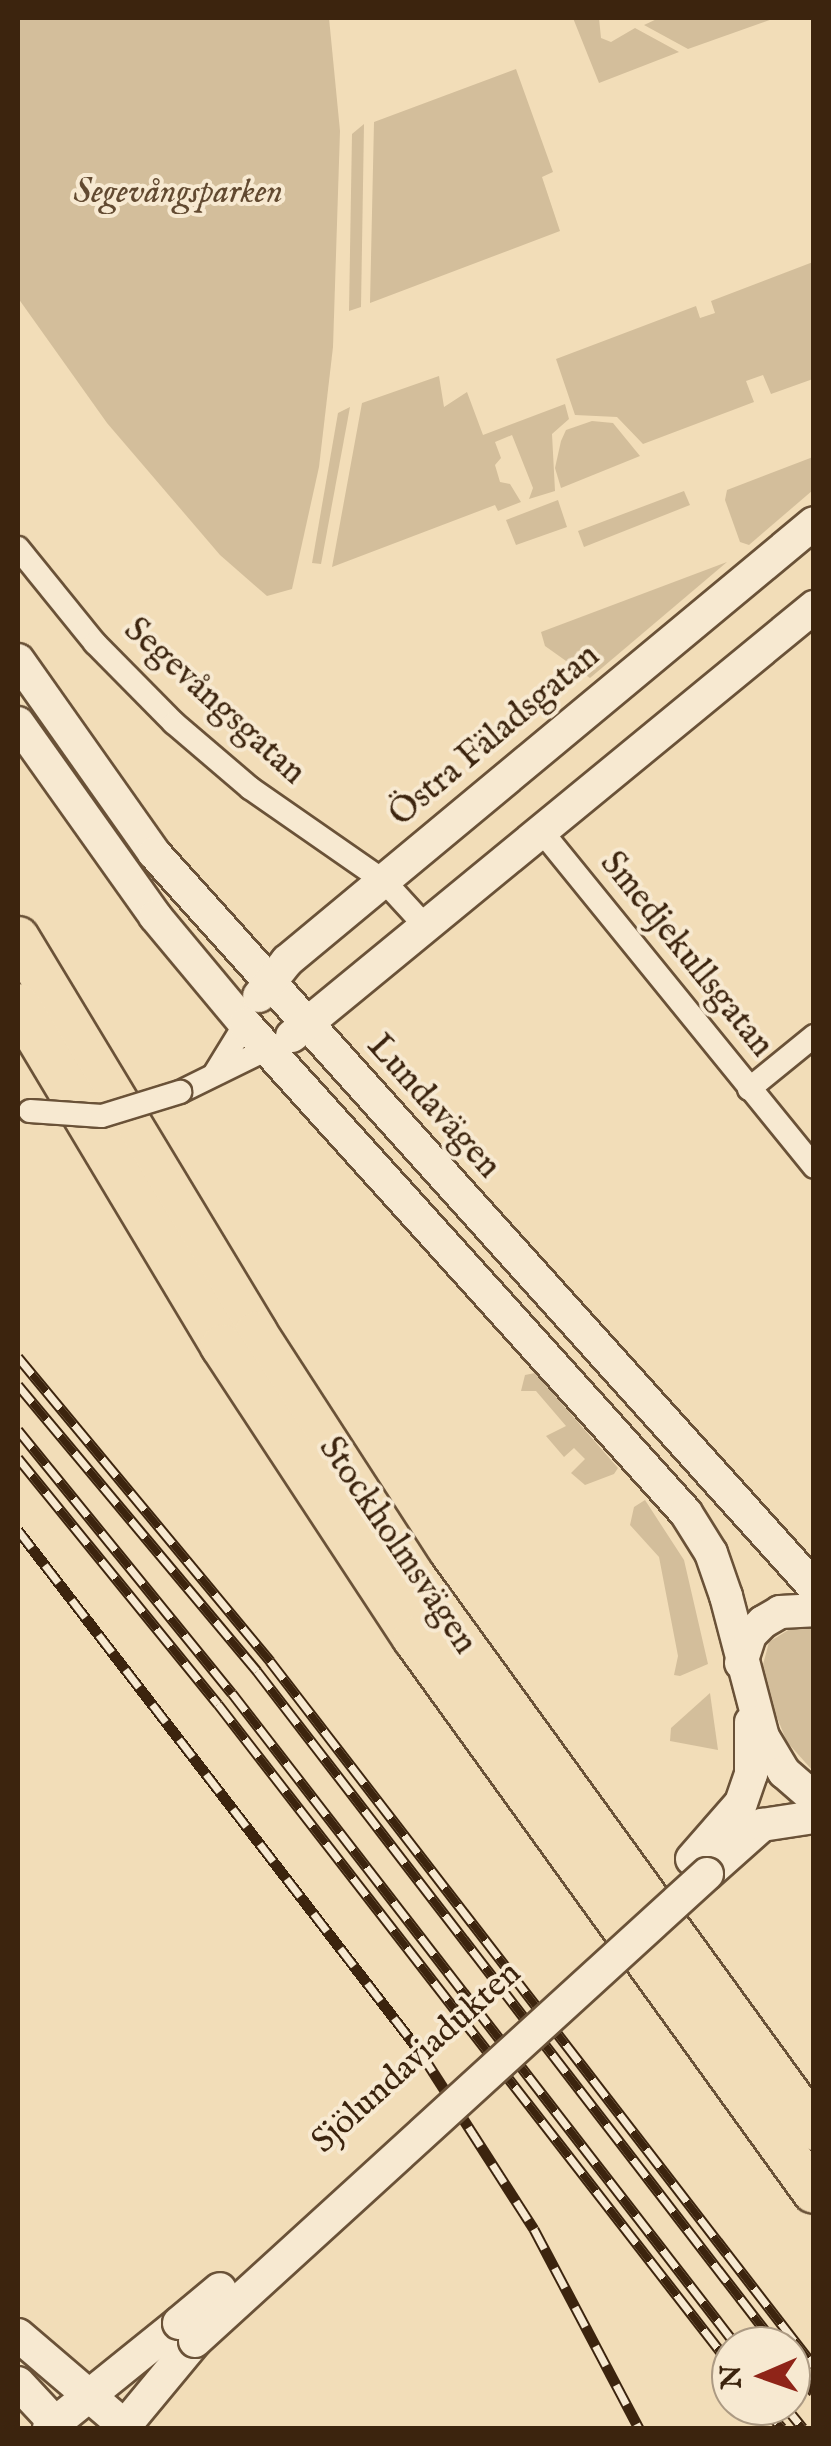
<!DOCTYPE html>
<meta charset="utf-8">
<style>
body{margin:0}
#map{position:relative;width:831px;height:2446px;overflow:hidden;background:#f2ddb8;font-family:"IM FELL English",serif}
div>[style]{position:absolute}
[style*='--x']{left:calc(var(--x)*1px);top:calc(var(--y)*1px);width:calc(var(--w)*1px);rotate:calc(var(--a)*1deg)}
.green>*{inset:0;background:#d3be9b}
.roads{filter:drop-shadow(2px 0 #6a5238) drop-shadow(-2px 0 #6a5238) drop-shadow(0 2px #6a5238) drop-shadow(0 -2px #6a5238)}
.street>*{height:22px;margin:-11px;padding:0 11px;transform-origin:11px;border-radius:11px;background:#f7e9d1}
.secondary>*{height:32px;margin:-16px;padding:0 16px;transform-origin:16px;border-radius:16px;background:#f7e9d1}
.highway>*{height:42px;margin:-21px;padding:0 21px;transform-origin:21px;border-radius:21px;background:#f2ddb8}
.rail>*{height:11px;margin-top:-5.5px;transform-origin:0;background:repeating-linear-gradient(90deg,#f7e9d1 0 22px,#3c240e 0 44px);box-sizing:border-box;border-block:2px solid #3c240e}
.bridges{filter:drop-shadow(2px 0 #6a5238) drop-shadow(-2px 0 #6a5238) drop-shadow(0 2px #6a5238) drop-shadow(0 -2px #6a5238)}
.street-bridge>*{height:22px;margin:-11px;padding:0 11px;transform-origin:11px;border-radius:11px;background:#f7e9d1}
.secondary-bridge>*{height:32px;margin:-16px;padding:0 16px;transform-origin:16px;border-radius:16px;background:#f7e9d1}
span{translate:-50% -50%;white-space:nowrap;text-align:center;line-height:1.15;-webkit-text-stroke:8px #f7e9d1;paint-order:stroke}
.park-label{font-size:35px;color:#624a31;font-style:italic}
.street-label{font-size:35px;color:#3c240e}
.frame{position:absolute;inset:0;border:20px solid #3c240e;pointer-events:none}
.north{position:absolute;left:711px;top:2326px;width:100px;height:100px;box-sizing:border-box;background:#f7e9d1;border:2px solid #ac9a83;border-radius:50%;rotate:268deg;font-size:28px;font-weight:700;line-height:40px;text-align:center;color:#3c240e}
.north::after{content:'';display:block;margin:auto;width:35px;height:45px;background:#8f2418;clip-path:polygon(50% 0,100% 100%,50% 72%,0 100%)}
</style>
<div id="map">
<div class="green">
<div style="clip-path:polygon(18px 18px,329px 18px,340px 131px,333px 347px,319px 467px,292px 589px,267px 596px,220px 555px,107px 423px,18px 298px)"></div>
<div style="clip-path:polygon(573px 18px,599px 18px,601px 38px,611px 42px,635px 28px,679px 52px,599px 83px)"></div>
<div style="clip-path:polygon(659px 18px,775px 18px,688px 49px,644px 25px)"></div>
<div style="clip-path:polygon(516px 69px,553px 172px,542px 177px,560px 231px,370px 303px,374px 122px)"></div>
<div style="clip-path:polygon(364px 124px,361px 307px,349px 311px,352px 134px)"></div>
<div style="clip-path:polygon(813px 262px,813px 379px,771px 394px,763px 375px,746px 381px,754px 402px,643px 444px,617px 417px,575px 415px,556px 359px,696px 306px,700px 318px,715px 313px,711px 301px)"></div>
<div style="clip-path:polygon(439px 376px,444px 407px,467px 392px,483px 435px,565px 404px,569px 419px,552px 434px,555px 491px,529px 499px,533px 488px,512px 435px,495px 442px,501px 458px,495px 465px,500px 482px,510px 484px,521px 502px,498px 511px,495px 505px,332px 567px,362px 403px)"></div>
<div style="clip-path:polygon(350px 407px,321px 564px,312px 563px,338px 413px)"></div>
<div style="clip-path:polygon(592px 421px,613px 423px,640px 456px,561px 488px,555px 468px,561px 441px,566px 430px)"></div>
<div style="clip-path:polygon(813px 457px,813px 490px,749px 545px,740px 542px,725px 500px,727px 490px)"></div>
<div style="clip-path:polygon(684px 491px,690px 505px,584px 547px,578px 531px)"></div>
<div style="clip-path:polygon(558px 500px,567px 527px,516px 545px,506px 520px)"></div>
<div style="clip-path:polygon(727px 562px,590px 678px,545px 646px,541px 632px)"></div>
<div style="clip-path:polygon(535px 1373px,618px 1468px,614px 1474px,585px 1485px,571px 1473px,585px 1459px,574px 1448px,564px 1457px,546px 1436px,566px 1426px,536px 1391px,521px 1391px,525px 1375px)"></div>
<div style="clip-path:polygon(645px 1500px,684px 1560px,708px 1664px,680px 1676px,674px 1675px,678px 1656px,659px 1557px,630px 1525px,634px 1507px)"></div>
<div style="clip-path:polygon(798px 1624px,813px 1626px,813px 1771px,787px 1742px,760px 1676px,769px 1642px)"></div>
<div style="clip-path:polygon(710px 1693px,718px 1750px,670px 1741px,671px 1728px)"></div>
</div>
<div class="roads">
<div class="street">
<div style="--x:18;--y:548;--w:122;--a:51"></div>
<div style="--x:95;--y:643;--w:112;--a:45.4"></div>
<div style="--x:174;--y:723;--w:100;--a:40.5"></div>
<div style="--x:250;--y:788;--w:163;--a:34.8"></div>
<div style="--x:384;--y:881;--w:65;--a:47.5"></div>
<div style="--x:543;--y:833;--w:430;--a:50.9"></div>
<div style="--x:215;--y:1073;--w:57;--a:-58.5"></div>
<div style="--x:749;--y:1089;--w:84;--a:-39.2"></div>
<div style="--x:180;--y:1092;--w:97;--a:-26.3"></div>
</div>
<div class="secondary">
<div style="--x:18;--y:660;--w:236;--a:54.8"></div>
<div style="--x:154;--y:853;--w:987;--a:48.04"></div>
<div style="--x:18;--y:723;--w:237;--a:54.6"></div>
<div style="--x:155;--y:916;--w:141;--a:50.2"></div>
<div style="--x:245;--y:1024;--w:658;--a:47.95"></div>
<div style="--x:686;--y:1513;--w:47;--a:58"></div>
<div style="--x:711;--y:1553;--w:46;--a:70.8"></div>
<div style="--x:726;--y:1596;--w:146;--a:75.3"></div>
<div style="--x:763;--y:1737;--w:41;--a:59"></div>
<div style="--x:784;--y:1772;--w:40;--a:41"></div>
<div style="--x:259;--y:996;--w:45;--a:-51.3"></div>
<div style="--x:287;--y:961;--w:685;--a:-39.73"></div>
<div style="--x:292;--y:1036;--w:676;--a:-39.41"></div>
<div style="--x:741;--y:1663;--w:29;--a:-72"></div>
<div style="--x:750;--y:1635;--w:18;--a:-45"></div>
<div style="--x:763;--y:1622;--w:20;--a:-30"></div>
<div style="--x:780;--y:1612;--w:34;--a:-3"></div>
<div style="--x:692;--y:1859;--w:74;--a:-48.8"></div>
<div style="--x:741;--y:1803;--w:31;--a:-71"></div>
<div style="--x:751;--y:1774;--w:52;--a:-90"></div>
<div style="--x:707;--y:1874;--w:74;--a:-41.7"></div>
<div style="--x:762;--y:1825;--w:53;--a:-8.7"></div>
<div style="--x:18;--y:2335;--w:143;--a:40.5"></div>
<div style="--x:18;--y:2383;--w:62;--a:47"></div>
<div style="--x:49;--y:2428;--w:167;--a:-38.9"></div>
<div style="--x:123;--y:2428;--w:113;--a:-50.4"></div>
</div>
<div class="highway">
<div style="--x:18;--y:938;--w:461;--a:58.9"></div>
<div style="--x:256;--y:1333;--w:291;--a:57.1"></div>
<div style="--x:414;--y:1577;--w:682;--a:54.07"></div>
<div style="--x:18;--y:1005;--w:397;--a:59.1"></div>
<div style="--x:222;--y:1346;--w:349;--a:56.7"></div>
<div style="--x:414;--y:1638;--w:683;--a:54.17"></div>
</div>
</div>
<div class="rail">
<div style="--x:18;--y:1357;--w:395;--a:50.3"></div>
<div style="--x:270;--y:1661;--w:890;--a:52.35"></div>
<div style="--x:18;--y:1385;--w:373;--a:50.1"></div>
<div style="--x:257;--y:1671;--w:852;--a:52.39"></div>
<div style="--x:18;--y:1430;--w:339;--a:50.9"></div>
<div style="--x:232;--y:1693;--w:825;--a:52.28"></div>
<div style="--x:18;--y:1458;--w:317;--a:50.9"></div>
<div style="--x:218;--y:1704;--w:837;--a:52.19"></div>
<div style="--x:18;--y:1530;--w:660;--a:52.38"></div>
<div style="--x:421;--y:2053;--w:209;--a:57.3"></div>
<div style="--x:534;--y:2229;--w:225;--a:62.2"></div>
<div style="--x:791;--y:2364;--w:36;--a:51"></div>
<div style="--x:763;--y:2406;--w:29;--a:49"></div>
<div style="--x:785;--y:2406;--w:28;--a:51"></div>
</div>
<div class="bridges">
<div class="street-bridge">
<div style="--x:30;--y:1111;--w:72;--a:4"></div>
<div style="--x:102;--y:1116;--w:82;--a:-17.1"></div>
</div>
<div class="secondary-bridge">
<div style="--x:179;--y:2323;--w:53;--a:-39.7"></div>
<div style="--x:195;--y:2341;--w:693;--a:-42.37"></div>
</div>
</div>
<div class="park-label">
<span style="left:178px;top:193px">Segevångsparken</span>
</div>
<div class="street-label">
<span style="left:214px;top:702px;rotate:42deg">Segevångsgatan</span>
<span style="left:495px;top:736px;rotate:-40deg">Östra Fäladsgatan</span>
<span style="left:686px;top:955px;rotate:51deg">Smedjekullsgatan</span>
<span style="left:433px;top:1107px;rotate:48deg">Lundavägen</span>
<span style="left:397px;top:1546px;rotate:56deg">Stockholmsvägen</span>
<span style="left:417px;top:2058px;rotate:-42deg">Sjölundaviadukten</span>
</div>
<div class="frame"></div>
<div class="north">N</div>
</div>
